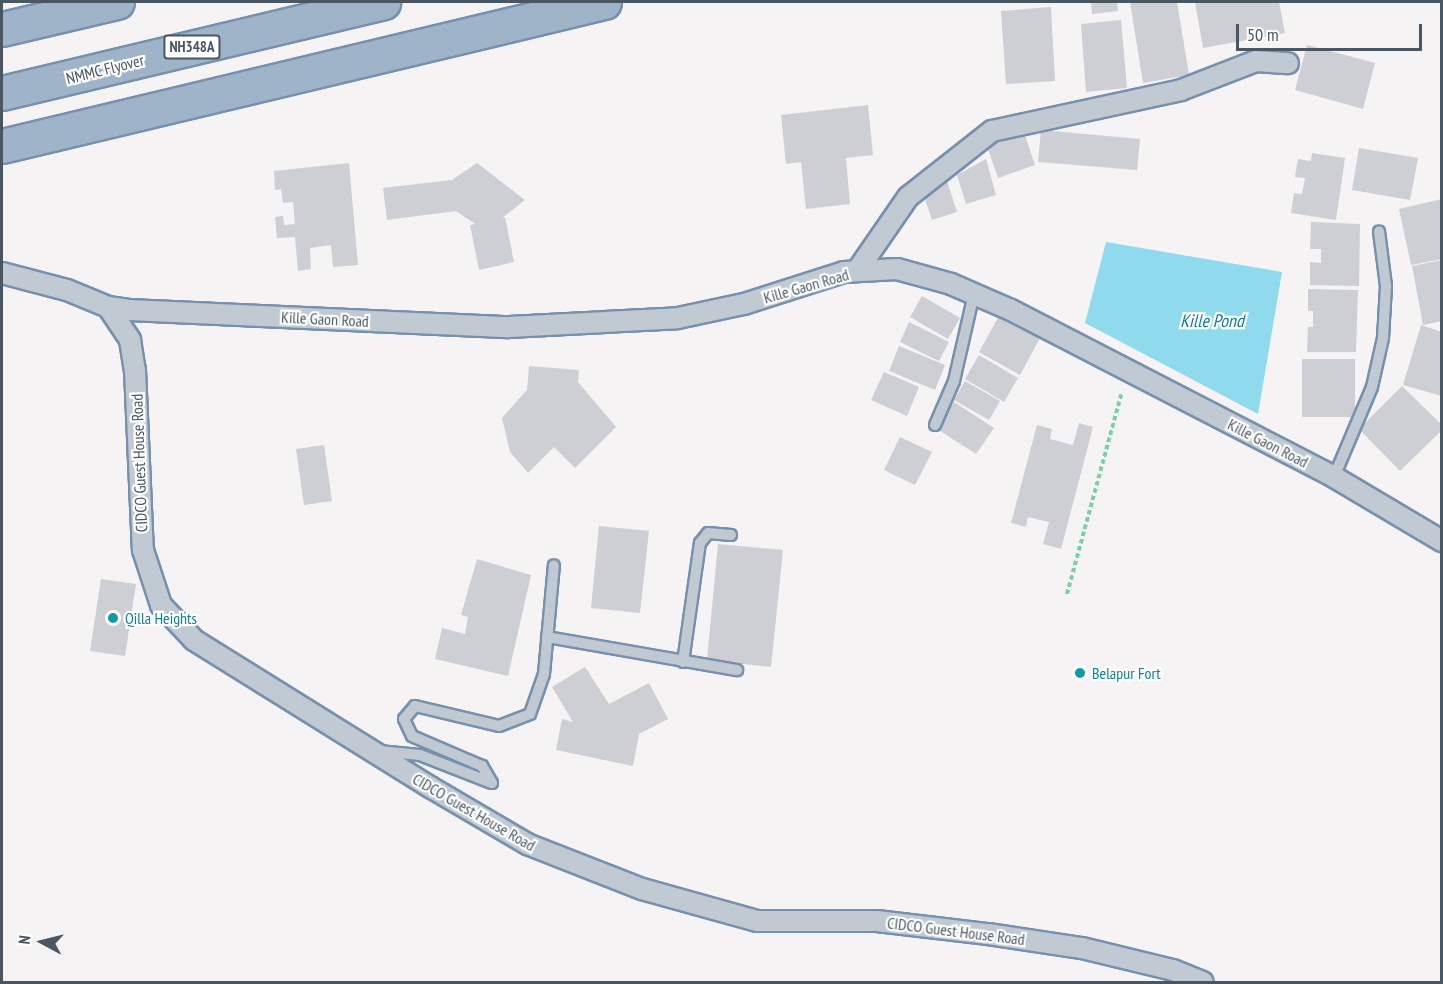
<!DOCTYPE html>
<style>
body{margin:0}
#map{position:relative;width:1443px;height:984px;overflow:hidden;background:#f5f3f3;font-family:"PT Sans Narrow",sans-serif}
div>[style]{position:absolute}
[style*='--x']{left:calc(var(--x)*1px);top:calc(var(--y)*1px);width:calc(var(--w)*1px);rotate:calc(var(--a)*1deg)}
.water>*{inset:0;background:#90daee}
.building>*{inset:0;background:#cdcfd5}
.path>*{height:4px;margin-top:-2px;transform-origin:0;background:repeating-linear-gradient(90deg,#7ad0a6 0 4.5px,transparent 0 7.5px)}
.roads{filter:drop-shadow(2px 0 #7690ad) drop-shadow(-2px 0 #7690ad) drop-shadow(0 2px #7690ad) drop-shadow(0 -2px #7690ad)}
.service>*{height:10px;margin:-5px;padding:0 5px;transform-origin:5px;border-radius:5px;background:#c1cad2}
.minor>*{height:20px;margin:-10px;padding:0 10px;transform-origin:10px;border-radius:10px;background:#c1cad2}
.trunk>*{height:33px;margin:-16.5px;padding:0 16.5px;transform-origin:16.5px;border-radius:16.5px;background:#9fb4c9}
.dots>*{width:16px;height:16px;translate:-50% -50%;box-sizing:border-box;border:3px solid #fff;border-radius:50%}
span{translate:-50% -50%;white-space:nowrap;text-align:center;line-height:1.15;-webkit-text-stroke:4.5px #fff;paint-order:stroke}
.shield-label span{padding:2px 4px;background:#fff;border:2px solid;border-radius:4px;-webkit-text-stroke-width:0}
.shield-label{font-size:15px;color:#4a5661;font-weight:700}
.street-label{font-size:16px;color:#4a5661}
.culture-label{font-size:16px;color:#0d838f}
.left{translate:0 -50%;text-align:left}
.water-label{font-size:18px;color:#0c7c9b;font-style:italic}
.frame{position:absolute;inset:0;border:3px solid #4a5661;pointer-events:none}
.north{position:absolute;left:12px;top:912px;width:60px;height:60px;-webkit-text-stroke:4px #fff;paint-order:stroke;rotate:277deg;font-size:16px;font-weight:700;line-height:24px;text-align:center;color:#4a5661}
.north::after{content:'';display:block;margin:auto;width:21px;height:27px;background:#4a5661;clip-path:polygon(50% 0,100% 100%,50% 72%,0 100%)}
.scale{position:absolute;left:1236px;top:24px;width:186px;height:27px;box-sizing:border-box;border:3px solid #4a5661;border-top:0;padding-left:8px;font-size:18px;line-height:21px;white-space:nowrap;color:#4a5661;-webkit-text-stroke:4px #fff;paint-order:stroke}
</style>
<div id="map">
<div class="water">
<div style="clip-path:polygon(1106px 242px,1282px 272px,1258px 414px,1085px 323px)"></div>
</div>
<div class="building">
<div style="clip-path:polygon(1091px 2px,1117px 2px,1118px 11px,1092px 14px)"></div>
<div style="clip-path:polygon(1130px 2px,1177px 2px,1189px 75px,1143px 83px)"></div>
<div style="clip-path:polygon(1195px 2px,1279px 2px,1285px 33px,1203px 48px)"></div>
<div style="clip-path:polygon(1051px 7px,1055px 81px,1006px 84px,1001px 11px)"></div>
<div style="clip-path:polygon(1121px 20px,1127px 88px,1086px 92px,1081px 24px)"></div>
<div style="clip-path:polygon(1307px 45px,1375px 63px,1363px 109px,1295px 90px)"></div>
<div style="clip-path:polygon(868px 105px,873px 155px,846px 158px,850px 204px,806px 209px,801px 162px,786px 164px,781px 115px)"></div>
<div style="clip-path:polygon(1041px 130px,1140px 139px,1137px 170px,1038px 162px)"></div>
<div style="clip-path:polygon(1024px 132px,1035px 165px,998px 178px,987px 146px)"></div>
<div style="clip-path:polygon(1359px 148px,1418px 158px,1410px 200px,1352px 190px)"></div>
<div style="clip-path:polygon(1312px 153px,1345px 158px,1336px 220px,1291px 213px,1294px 193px,1302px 194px,1305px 178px,1295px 177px,1298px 159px,1311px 161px)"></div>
<div style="clip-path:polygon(986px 159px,996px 195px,966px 204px,957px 175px)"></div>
<div style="clip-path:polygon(349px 163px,358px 265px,333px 267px,331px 245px,310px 248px,311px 269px,298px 271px,295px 237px,277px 238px,275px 217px,283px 216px,284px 225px,295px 224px,293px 202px,283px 203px,281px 189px,275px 190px,274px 171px)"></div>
<div style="clip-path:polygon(477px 163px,525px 200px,502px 218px,505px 217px,514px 262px,479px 270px,470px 225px,475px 224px,456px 211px,387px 220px,383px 188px,452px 180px)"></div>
<div style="clip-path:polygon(946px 178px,957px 212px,932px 220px,921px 187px)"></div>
<div style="clip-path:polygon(1442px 199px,1442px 259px,1411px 265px,1399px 209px)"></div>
<div style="clip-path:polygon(1311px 222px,1360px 224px,1359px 286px,1310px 285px,1310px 262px,1321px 263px,1321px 249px,1310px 249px)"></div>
<div style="clip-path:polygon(1442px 260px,1442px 321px,1423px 325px,1412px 266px)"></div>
<div style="clip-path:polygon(1308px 289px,1358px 290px,1356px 352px,1307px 352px,1308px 327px,1313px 327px,1313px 311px,1308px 311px)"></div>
<div style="clip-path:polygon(922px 296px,960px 318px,948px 339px,910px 317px)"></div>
<div style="clip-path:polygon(999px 316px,1040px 338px,1020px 375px,979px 352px)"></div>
<div style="clip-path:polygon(909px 322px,949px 342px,939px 361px,900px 342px)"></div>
<div style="clip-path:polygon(1421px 325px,1442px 332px,1442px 396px,1403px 385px)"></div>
<div style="clip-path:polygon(899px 346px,945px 365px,935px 390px,889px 371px)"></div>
<div style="clip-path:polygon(979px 355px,1018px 378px,1004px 402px,965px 379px)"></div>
<div style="clip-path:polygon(1302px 359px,1355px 359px,1355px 417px,1302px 417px)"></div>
<div style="clip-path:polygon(529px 366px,579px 370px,578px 382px,616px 427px,575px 468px,554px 447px,528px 473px,510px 452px,502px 418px,527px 390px)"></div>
<div style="clip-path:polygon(884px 372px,919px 387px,907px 416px,871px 400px)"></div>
<div style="clip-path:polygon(965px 381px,1000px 401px,989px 420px,954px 400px)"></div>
<div style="clip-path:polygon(1402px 386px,1442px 425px,1442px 430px,1400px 471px,1359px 429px)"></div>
<div style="clip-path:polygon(954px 402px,994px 428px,976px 454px,937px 429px)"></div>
<div style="clip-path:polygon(1079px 423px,1093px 427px,1061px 549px,1043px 544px,1049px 522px,1028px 517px,1026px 527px,1011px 523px,1037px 425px,1052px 429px,1050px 439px,1073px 445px)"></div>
<div style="clip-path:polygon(900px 437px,932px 452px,915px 485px,884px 470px)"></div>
<div style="clip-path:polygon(324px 445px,332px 501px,304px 505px,296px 449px)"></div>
<div style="clip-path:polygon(599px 526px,649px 531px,640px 613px,591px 608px)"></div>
<div style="clip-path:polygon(718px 544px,783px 550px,771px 667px,707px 660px)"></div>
<div style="clip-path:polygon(477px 559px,531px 575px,508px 676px,435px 659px,442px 628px,465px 634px,468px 617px,461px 615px)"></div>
<div style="clip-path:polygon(101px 579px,136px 584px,125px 656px,90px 651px)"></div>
<div style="clip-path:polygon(585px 667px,609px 704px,649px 683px,668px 719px,639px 734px,633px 766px,556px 750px,562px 719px,573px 722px,552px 687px)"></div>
</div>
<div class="path">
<div style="--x:1067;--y:594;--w:209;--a:-74.8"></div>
</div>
<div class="roads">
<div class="service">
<div style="--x:935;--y:425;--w:48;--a:-66.6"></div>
<div style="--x:954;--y:381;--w:89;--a:-77.1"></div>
<div style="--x:1334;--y:477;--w:98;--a:-67.1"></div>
<div style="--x:1372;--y:387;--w:50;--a:-77.3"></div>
<div style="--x:1383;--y:338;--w:52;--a:-86.7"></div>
<div style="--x:1386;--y:286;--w:55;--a:-97.3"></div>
<div style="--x:547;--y:637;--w:193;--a:9.9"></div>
<div style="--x:683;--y:662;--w:120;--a:-81.9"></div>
<div style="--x:700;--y:543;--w:13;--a:-51"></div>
<div style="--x:708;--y:533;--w:23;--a:5"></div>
<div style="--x:379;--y:751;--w:41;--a:5.6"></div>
<div style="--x:420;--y:755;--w:77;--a:21.3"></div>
<div style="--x:492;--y:783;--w:20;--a:-120"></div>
<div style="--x:482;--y:766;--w:76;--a:-156.8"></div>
<div style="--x:412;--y:736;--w:19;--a:-115"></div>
<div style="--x:404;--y:719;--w:17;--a:-50"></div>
<div style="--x:415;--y:706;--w:86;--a:13.4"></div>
<div style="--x:499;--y:726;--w:33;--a:-21"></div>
<div style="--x:530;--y:714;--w:42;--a:-70.7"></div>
<div style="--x:544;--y:674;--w:109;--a:-84.8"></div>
</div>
<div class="minor">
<div style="--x:857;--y:271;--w:90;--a:-55.4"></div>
<div style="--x:908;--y:197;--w:107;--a:-38.2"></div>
<div style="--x:992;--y:131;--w:193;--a:-12.2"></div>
<div style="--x:1181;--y:90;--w:80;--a:-21.1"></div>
<div style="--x:1256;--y:61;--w:32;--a:4"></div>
<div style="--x:2;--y:273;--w:67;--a:14.7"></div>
<div style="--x:67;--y:290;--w:44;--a:22.5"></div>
<div style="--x:108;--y:307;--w:21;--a:8"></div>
<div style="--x:129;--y:310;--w:380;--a:2.6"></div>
<div style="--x:509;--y:327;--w:169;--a:-3"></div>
<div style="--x:678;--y:318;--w:67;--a:-12"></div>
<div style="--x:744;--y:304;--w:105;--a:-17.7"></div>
<div style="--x:844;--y:272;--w:53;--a:-3.2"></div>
<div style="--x:897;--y:269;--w:56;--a:15.5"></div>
<div style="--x:951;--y:284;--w:65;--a:23.4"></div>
<div style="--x:1011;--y:310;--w:364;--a:27.3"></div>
<div style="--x:1334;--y:477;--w:126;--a:30.7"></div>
<div style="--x:108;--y:307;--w:40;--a:56"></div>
<div style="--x:130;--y:340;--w:30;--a:81"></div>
<div style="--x:135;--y:370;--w:180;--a:87.5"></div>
<div style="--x:143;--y:550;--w:58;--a:71.9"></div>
<div style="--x:161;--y:605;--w:48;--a:46.7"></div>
<div style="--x:194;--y:640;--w:278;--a:31.9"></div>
<div style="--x:430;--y:787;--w:113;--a:30.4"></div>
<div style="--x:527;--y:844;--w:123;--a:21.4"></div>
<div style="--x:642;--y:889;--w:119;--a:15.5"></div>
<div style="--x:757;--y:921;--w:120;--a:0"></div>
<div style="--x:877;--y:921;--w:112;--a:6.7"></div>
<div style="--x:988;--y:934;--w:95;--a:8.5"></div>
<div style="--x:1082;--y:948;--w:94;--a:13.6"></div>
<div style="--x:1173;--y:970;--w:32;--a:22"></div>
</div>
<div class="trunk">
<div style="--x:2;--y:29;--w:118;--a:-13.2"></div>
<div style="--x:2;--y:93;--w:392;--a:-13.4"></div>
<div style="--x:2;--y:146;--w:619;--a:-13.45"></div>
</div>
</div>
<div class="dots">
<div style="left:113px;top:618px;background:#0f9aa8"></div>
<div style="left:1080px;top:673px;background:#0f9aa8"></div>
</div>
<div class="shield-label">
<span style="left:192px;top:47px">NH348A</span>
</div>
<div class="street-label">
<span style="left:105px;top:69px;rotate:-14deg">NMMC Flyover</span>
<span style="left:806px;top:286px;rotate:-16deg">Kille Gaon Road</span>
<span style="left:325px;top:319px;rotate:3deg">Kille Gaon Road</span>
<span style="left:1268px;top:443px;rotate:27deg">Kille Gaon Road</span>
<span style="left:139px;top:463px;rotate:-92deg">CIDCO Guest House Road</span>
<span style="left:474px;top:812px;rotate:30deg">CIDCO Guest House Road</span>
<span style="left:956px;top:931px;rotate:7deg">CIDCO Guest House Road</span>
</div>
<div class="culture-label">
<span class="left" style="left:125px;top:618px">Qilla Heights</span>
<span class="left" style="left:1092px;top:673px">Belapur Fort</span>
</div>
<div class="water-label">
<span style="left:1212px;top:321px">Kille Pond</span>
</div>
<div class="frame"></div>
<div class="north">N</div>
<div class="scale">50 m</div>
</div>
